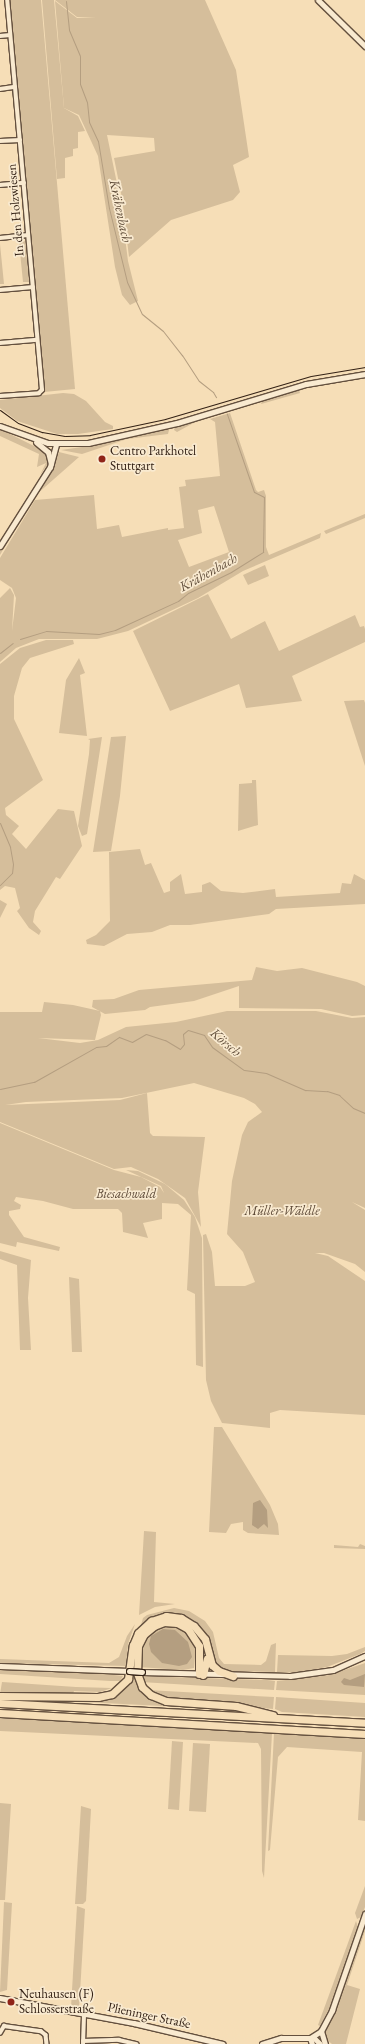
<!DOCTYPE html>
<meta charset="utf-8">
<style>
body{margin:0}
#map{position:relative;width:365px;height:2044px;overflow:hidden;background:#f6deb7;font-family:"EB Garamond",serif}
div>[style]{position:absolute}
[style*='--x']{left:calc(var(--x)*1px);top:calc(var(--y)*1px);width:calc(var(--w)*1px);rotate:calc(var(--a)*1deg)}
.green>*{inset:0;background:#d5be9b}
.water>*{inset:0;background:#b49e80}
.stream>*{height:1px;margin:-0.5px;padding:0 0.5px;transform-origin:0.5px;border-radius:0.5px;background:#b49e80}
.roads{filter:drop-shadow(1px 0 #64503e) drop-shadow(-1px 0 #64503e) drop-shadow(0 1px #64503e) drop-shadow(0 -1px #64503e)}
.minor>*{height:3.5px;margin:-1.75px;padding:0 1.75px;transform-origin:1.75px;border-radius:1.75px;background:#f9ead0}
.tertiary>*{height:4.5px;margin:-2.25px;padding:0 2.25px;transform-origin:2.25px;border-radius:2.25px;background:#f9ead0}
.secondary>*{height:5px;margin:-2.5px;padding:0 2.5px;transform-origin:2.5px;border-radius:2.5px;background:#f9ead0}
.motorway>*{height:7px;margin:-3.5px;padding:0 3.5px;transform-origin:3.5px;border-radius:3.5px;background:#f6deb7}
.tram>*{height:1px;margin:-0.5px;padding:0 0.5px;transform-origin:0.5px;border-radius:0.5px;background:#332115}
.bridges{filter:drop-shadow(1px 0 #332115) drop-shadow(-1px 0 #332115) drop-shadow(0 1px #332115) drop-shadow(0 -1px #332115)}
.secondary-bridge>*{height:5px;margin:-2.5px;padding:0 2.5px;transform-origin:2.5px;border-radius:2.5px;background:#f9ead0}
.dots>*{width:11px;height:11px;translate:-50% -50%;box-sizing:border-box;border:2px solid #f9ead0;border-radius:50%}
span{translate:-50% -50%;white-space:nowrap;text-align:center;line-height:1.15;-webkit-text-stroke:3.5px #f9ead0;paint-order:stroke}
.street-label{font-size:13px;color:#332115}
.poi-label{font-size:13px;color:#332115}
.left{translate:0 -50%;text-align:left}
.park-label{font-size:13px;color:#5c4836;font-style:italic}
.water-label{font-size:14px;color:#604d3a;font-style:italic}
</style>
<div id="map">
<div class="green">
<div style="clip-path:polygon(9px 0,41px 0,75px 389px,44px 392px)"></div>
<div style="clip-path:polygon(42px 0,54px 0,64px 108px,78px 116px,85px 131px,78px 132px,78px 148px,73px 149px,73px 156px,65px 158px,65px 178px,57px 179px)"></div>
<div style="clip-path:polygon(55px 0,205px 0,236px 70px,249px 157px,233px 165px,240px 192px,233px 200px,171px 220px,129px 257px,122px 198px,114px 158px,155px 151px,154px 138px,107px 135px,120px 198px,128px 261px,138px 301px,130px 305px,122px 295px,115px 267px,98px 156px,79px 115px,64px 108px,55px 1px,77px 18px,96px 18px,77px 17px)"></div>
<div style="clip-path:polygon(26px 241px,30px 282px,23px 282px,19px 242px)"></div>
<div style="clip-path:polygon(0 244px,4px 284px,0 284px)"></div>
<div style="clip-path:polygon(298px 388px,300px 393px,261px 404px,263px 399px)"></div>
<div style="clip-path:polygon(63px 393px,74px 394px,86px 401px,105px 422px,113px 426px,113px 429px,78px 434px,57px 434px,17px 421px,0 408px,0 400px)"></div>
<div style="clip-path:polygon(253px 402px,199px 420px,177px 432px,174px 430px,175px 426px)"></div>
<div style="clip-path:polygon(evenodd,230px 413px,256px 490px,258px 492px,264px 490px,266px 496px,266px 547px,269px 555px,321px 533px,320px 538px,243px 571px,198px 598px,128px 631px,97px 639px,39px 639px,16px 648px,0 662px,0 598px,10px 588px,14px 595px,12px 631px,16px 598px,12px 588px,0 580px,0 558px,35px 500px,94px 495px,97px 529px,119px 525px,122px 537px,168px 528px,168px 530px,184px 528px,179px 487px,186px 486px,185px 480px,220px 476px,215px 422px,210px 419px,230px 413px,214px 506px,229px 552px,189px 567px,178px 540px,202px 533px,198px 510px,214px 506px)"></div>
<div style="clip-path:polygon(166px 428px,169px 430px,168px 434px,127px 439px,82px 454px,61px 450px,96px 445px)"></div>
<div style="clip-path:polygon(0 429px,46px 452px,48px 464px,40px 475px,46px 463px,37px 467px,39px 454px,0 436px)"></div>
<div style="clip-path:polygon(59px 452px,79px 457px,37px 494px,36px 493px,54px 465px)"></div>
<div style="clip-path:polygon(31px 497px,34px 497px,0 555px,0 550px)"></div>
<div style="clip-path:polygon(365px 514px,365px 518px,326px 534px,324px 531px)"></div>
<div style="clip-path:polygon(265px 565px,269px 576px,248px 585px,243px 575px)"></div>
<div style="clip-path:polygon(208px 594px,231px 639px,265px 621px,279px 651px,355px 615px,360px 627px,364px 626px,365px 629px,365px 642px,292px 676px,302px 701px,246px 708px,239px 684px,170px 711px,133px 631px)"></div>
<div style="clip-path:polygon(46px 640px,73px 640px,74px 644px,30px 658px,22px 668px,14px 696px,14px 719px,43px 780px,5px 808px,6px 815px,19px 826px,12px 834px,26px 849px,58px 809px,74px 811px,82px 846px,60px 879px,56px 877px,35px 911px,33px 922px,41px 931px,39px 935px,29px 928px,17px 911px,20px 908px,15px 888px,5px 886px,0 890px,0 664px,20px 648px)"></div>
<div style="clip-path:polygon(79px 658px,85px 673px,80px 675px,87px 736px,59px 733px,66px 680px)"></div>
<div style="clip-path:polygon(364px 700px,365px 703px,365px 766px,344px 701px)"></div>
<div style="clip-path:polygon(126px 736px,120px 796px,111px 851px,93px 852px,111px 737px)"></div>
<div style="clip-path:polygon(102px 737px,87px 834px,82px 836px,78px 826px,89px 754px,90px 740px,88px 739px)"></div>
<div style="clip-path:polygon(252px 780px,256px 780px,258px 825px,238px 831px,239px 784px,252px 783px)"></div>
<div style="clip-path:polygon(140px 849px,145px 865px,151px 863px,164px 893px,170px 891px,170px 882px,181px 874px,185px 894px,202px 892px,202px 885px,210px 882px,221px 891px,243px 893px,275px 889px,276px 897px,340px 893px,342px 883px,351px 884px,354px 874px,365px 880px,365px 904px,276px 909px,269px 914px,190px 925px,170px 925px,152px 932px,127px 934px,104px 946px,87px 944px,86px 940px,96px 935px,110px 921px,109px 852px)"></div>
<div style="clip-path:polygon(0 900px,7px 904px,0 918px)"></div>
<div style="clip-path:polygon(256px 967px,277px 971px,302px 968px,357px 982px,365px 986px,365px 1015px,352px 1016px,321px 1009px,239px 1008px,239px 986px,194px 1001px,150px 1007px,145px 1010px,105px 1014px,92px 1007px,93px 1000px,114px 999px,139px 990px,252px 980px)"></div>
<div style="clip-path:polygon(44px 1002px,73px 1005px,100px 1011px,101px 1015px,95px 1040px,38px 1038px,80px 1043px,98px 1040px,126px 1027px,176px 1022px,227px 1011px,316px 1011px,352px 1018px,365px 1017px,365px 1208px,352px 1202px,365px 1210px,365px 1272px,355px 1264px,324px 1253px,315px 1253px,328px 1256px,365px 1281px,365px 1415px,280px 1410px,270px 1413px,270px 1428px,222px 1423px,211px 1401px,206px 1380px,203px 1235px,206px 1234px,212px 1252px,215px 1286px,245px 1286px,255px 1282px,243px 1252px,227px 1234px,232px 1181px,242px 1135px,248px 1122px,262px 1112px,255px 1104px,244px 1098px,194px 1083px,122px 1098px,26px 1102px,5px 1105px,120px 1100px,147px 1093px,150px 1133px,153px 1136px,205px 1137px,198px 1192px,201px 1227px,185px 1198px,158px 1179px,131px 1167px,114px 1169px,0 1122px,0 1012px,42px 1012px)"></div>
<div style="clip-path:polygon(0 1123px,114px 1170px,141px 1177px,160px 1187px,164px 1193px,161px 1186px,126px 1170px,138px 1171px,165px 1184px,184px 1200px,195px 1217px,202px 1238px,203px 1367px,196px 1365px,195px 1294px,187px 1290px,191px 1215px,178px 1204px,162px 1203px,162px 1219px,143px 1223px,148px 1238px,123px 1232px,122px 1213px,118px 1209px,73px 1209px,43px 1201px,16px 1197px,14px 1201px,21px 1205px,20px 1209px,9px 1211px,9px 1215px,24px 1237px,60px 1247px,59px 1251px,17px 1242px,16px 1247px,0 1243px)"></div>
<div style="clip-path:polygon(0 1251px,31px 1260px,28px 1298px,31px 1350px,20px 1350px,17px 1265px,0 1259px)"></div>
<div style="clip-path:polygon(69px 1277px,79px 1279px,82px 1352px,72px 1352px)"></div>
<div style="clip-path:polygon(214px 1427px,222px 1427px,270px 1505px,278px 1524px,279px 1535px,248px 1533px,243px 1530px,243px 1522px,231px 1524px,226px 1533px,209px 1532px)"></div>
<div style="clip-path:polygon(144px 1531px,156px 1532px,154px 1602px,175px 1604px,155px 1607px,139px 1615px)"></div>
<div style="clip-path:polygon(360px 1544px,365px 1546px,365px 1549px,334px 1548px,334px 1545px,358px 1547px)"></div>
<div style="clip-path:polygon(174px 1608px,189px 1611px,205px 1621px,213px 1632px,219px 1658px,224px 1664px,261px 1665px,266px 1661px,271px 1645px,276px 1643px,275px 1672px,227px 1671px,215px 1666px,203px 1630px,184px 1617px,141px 1625px,143px 1618px,147px 1615px)"></div>
<div style="clip-path:polygon(169px 1618px,183px 1621px,196px 1630px,203px 1643px,204px 1655px,198px 1637px,186px 1624px,169px 1620px,153px 1624px,141px 1635px,136px 1649px,135px 1674px,141px 1689px,150px 1698px,163px 1703px,227px 1707px,241px 1710px,24px 1699px,100px 1700px,114px 1696px,124px 1689px,130px 1678px,134px 1645px,141px 1632px,151px 1622px)"></div>
<div style="clip-path:polygon(135px 1624px,128px 1644px,126px 1666px,0 1663px,0 1659px,109px 1663px,119px 1657px,127px 1636px)"></div>
<div style="clip-path:polygon(162px 1625px,185px 1630px,196px 1646px,194px 1668px,183px 1670px,138px 1667px,139px 1650px,144px 1637px)"></div>
<div style="clip-path:polygon(365px 1647px,365px 1651px,360px 1654px,327px 1667px,300px 1672px,277px 1672px,278px 1655px,332px 1656px,347px 1654px)"></div>
<div style="clip-path:polygon(365px 1663px,365px 1695px,276px 1690px,277px 1681px,330px 1675px)"></div>
<div style="clip-path:polygon(0 1668px,87px 1672px,123px 1676px,120px 1681px,110px 1681px,0 1674px)"></div>
<div style="clip-path:polygon(139px 1676px,267px 1680px,275px 1681px,274px 1690px,141px 1682px)"></div>
<div style="clip-path:polygon(2px 1682px,76px 1687px,112px 1688px,100px 1692px,74px 1691px,73px 1694px,0 1694px)"></div>
<div style="clip-path:polygon(147px 1690px,274px 1697px,273px 1709px,165px 1699px)"></div>
<div style="clip-path:polygon(276px 1697px,365px 1703px,365px 1717px,282px 1712px,275px 1709px)"></div>
<div style="clip-path:polygon(0 1718px,272px 1733px,264px 1878px,262px 1871px,261px 1749px,258px 1743px,0 1731px)"></div>
<div style="clip-path:polygon(274px 1733px,365px 1739px,365px 1821px,358px 1820px,362px 1752px,287px 1747px,278px 1757px,270px 1850px,268px 1851px)"></div>
<div style="clip-path:polygon(172px 1741px,183px 1742px,179px 1810px,168px 1809px)"></div>
<div style="clip-path:polygon(193px 1743px,210px 1744px,206px 1812px,189px 1811px)"></div>
<div style="clip-path:polygon(0 1803px,11px 1804px,5px 1900px,0 1900px)"></div>
<div style="clip-path:polygon(81px 1806px,91px 1809px,86px 1901px,83px 1904px,75px 1904px)"></div>
<div style="clip-path:polygon(365px 1886px,365px 1907px,361px 1917px,357px 1919px,355px 1913px)"></div>
<div style="clip-path:polygon(4px 1902px,12px 1903px,7px 1990px,0 1992px)"></div>
<div style="clip-path:polygon(77px 1906px,85px 1909px,79px 2009px,71px 2007px)"></div>
<div style="clip-path:polygon(356px 1921px,358px 1927px,332px 2003px,320px 2026px,318px 2025px)"></div>
<div style="clip-path:polygon(365px 1924px,365px 1931px,347px 1985px,360px 1989px,346px 2044px,332px 2044px,326px 2039px,324px 2032px,334px 2014px)"></div>
</div>
<div class="water">
<div style="clip-path:polygon(260px 1500px,267px 1510px,268px 1528px,264px 1524px,258px 1529px,252px 1525px,253px 1503px)"></div>
<div style="clip-path:polygon(163px 1629px,175px 1630px,188px 1642px,192px 1657px,187px 1664px,179px 1666px,162px 1663px,151px 1652px,149px 1644px,151px 1636px)"></div>
<div style="clip-path:polygon(365px 1674px,364px 1687px,344px 1685px,341px 1682px,344px 1678px,350px 1680px)"></div>
</div>
<div class="stream">
<div style="--x:66;--y:1;--w:29;--a:84"></div>
<div style="--x:69;--y:30;--w:28;--a:67"></div>
<div style="--x:80;--y:56;--w:28;--a:90"></div>
<div style="--x:80;--y:84;--w:19;--a:69"></div>
<div style="--x:87;--y:102;--w:20;--a:84"></div>
<div style="--x:89;--y:122;--w:21;--a:65"></div>
<div style="--x:98;--y:141;--w:68;--a:80.7"></div>
<div style="--x:109;--y:208;--w:76;--a:76.3"></div>
<div style="--x:127;--y:282;--w:35;--a:65"></div>
<div style="--x:142;--y:314;--w:27;--a:39"></div>
<div style="--x:163;--y:331;--w:31;--a:52"></div>
<div style="--x:182;--y:355;--w:31;--a:57"></div>
<div style="--x:199;--y:381;--w:18;--a:38"></div>
<div style="--x:213;--y:392;--w:6;--a:59"></div>
<div style="--x:20;--y:639;--w:27;--a:-17"></div>
<div style="--x:46;--y:631;--w:53;--a:3.2"></div>
<div style="--x:99;--y:634;--w:16;--a:-14"></div>
<div style="--x:115;--y:630;--w:69;--a:-24.7"></div>
<div style="--x:178;--y:601;--w:13;--a:-39"></div>
<div style="--x:188;--y:593;--w:48;--a:-26"></div>
<div style="--x:231;--y:572;--w:38;--a:-32"></div>
<div style="--x:263;--y:552;--w:55;--a:-89"></div>
<div style="--x:264;--y:497;--w:11;--a:-153"></div>
<div style="--x:254;--y:492;--w:83;--a:-109.1"></div>
<div style="--x:0;--y:653;--w:16;--a:-38"></div>
<div style="--x:0;--y:823;--w:26;--a:67"></div>
<div style="--x:10;--y:847;--w:17;--a:80"></div>
<div style="--x:13;--y:864;--w:9;--a:96"></div>
<div style="--x:12;--y:873;--w:17;--a:135"></div>
<div style="--x:0;--y:1089;--w:35;--a:-12"></div>
<div style="--x:34;--y:1082;--w:71;--a:-29.4"></div>
<div style="--x:96;--y:1047;--w:10;--a:-6"></div>
<div style="--x:106;--y:1046;--w:16;--a:-35"></div>
<div style="--x:119;--y:1037;--w:14;--a:21"></div>
<div style="--x:132;--y:1042;--w:16;--a:-30"></div>
<div style="--x:146;--y:1034;--w:20;--a:18"></div>
<div style="--x:165;--y:1040;--w:17;--a:31"></div>
<div style="--x:180;--y:1049;--w:6;--a:-51"></div>
<div style="--x:184;--y:1044;--w:10;--a:-96"></div>
<div style="--x:183;--y:1034;--w:6;--a:-39"></div>
<div style="--x:188;--y:1030;--w:17;--a:17"></div>
<div style="--x:204;--y:1035;--w:14;--a:56"></div>
<div style="--x:212;--y:1047;--w:39;--a:36"></div>
<div style="--x:244;--y:1070;--w:22;--a:8"></div>
<div style="--x:266;--y:1073;--w:43;--a:23.6"></div>
<div style="--x:305;--y:1090;--w:22;--a:3"></div>
<div style="--x:327;--y:1091;--w:13;--a:18"></div>
<div style="--x:339;--y:1095;--w:19;--a:43"></div>
<div style="--x:353;--y:1108;--w:13;--a:23"></div>
</div>
<div class="roads">
<div class="minor">
<div style="--x:0;--y:36;--w:10;--a:-6"></div>
<div style="--x:0;--y:89;--w:15;--a:-8"></div>
<div style="--x:0;--y:141;--w:20;--a:-3"></div>
<div style="--x:0;--y:185;--w:24;--a:-5"></div>
<div style="--x:0;--y:238;--w:28;--a:-6"></div>
<div style="--x:0;--y:290;--w:33;--a:-5"></div>
<div style="--x:0;--y:343;--w:37;--a:-5"></div>
<div style="--x:0;--y:396;--w:39;--a:-4"></div>
<div style="--x:39;--y:393;--w:4;--a:-45"></div>
<div style="--x:42;--y:390;--w:392;--a:-95.1"></div>
<div style="--x:0;--y:2033;--w:8;--a:-60"></div>
<div style="--x:4;--y:2026;--w:37;--a:8"></div>
<div style="--x:41;--y:2031;--w:6;--a:39"></div>
<div style="--x:46;--y:2035;--w:9;--a:84"></div>
<div style="--x:83;--y:2041;--w:36;--a:-2"></div>
<div style="--x:119;--y:2040;--w:18;--a:13"></div>
<div style="--x:83;--y:2044;--w:30;--a:-88"></div>
</div>
<div class="tertiary">
<div style="--x:0;--y:1998;--w:136;--a:10.6"></div>
<div style="--x:134;--y:2023;--w:91;--a:13.3"></div>
</div>
<div class="secondary">
<div style="--x:318;--y:0;--w:66;--a:44.4"></div>
<div style="--x:0;--y:426;--w:51;--a:19.5"></div>
<div style="--x:48;--y:443;--w:40;--a:0"></div>
<div style="--x:88;--y:443;--w:91;--a:-12.7"></div>
<div style="--x:177;--y:423;--w:135;--a:-16.8"></div>
<div style="--x:306;--y:384;--w:60;--a:-9.6"></div>
<div style="--x:36;--y:442;--w:16;--a:40"></div>
<div style="--x:48;--y:452;--w:12;--a:76"></div>
<div style="--x:0;--y:546;--w:93;--a:-57.7"></div>
<div style="--x:50;--y:467;--w:24;--a:-75"></div>
<div style="--x:0;--y:1666;--w:129;--a:2.2"></div>
<div style="--x:142;--y:1672;--w:148;--a:1.5"></div>
<div style="--x:290;--y:1676;--w:43;--a:-7.9"></div>
<div style="--x:333;--y:1670;--w:35;--a:-24"></div>
<div style="--x:321;--y:2031;--w:14;--a:73"></div>
<div style="--x:313;--y:2037;--w:10;--a:45"></div>
<div style="--x:310;--y:2038;--w:6;--a:72"></div>
<div style="--x:262;--y:2044;--w:20;--a:-18"></div>
<div style="--x:281;--y:2038;--w:29;--a:0"></div>
<div style="--x:310;--y:2038;--w:13;--a:-32"></div>
<div style="--x:321;--y:2031;--w:24;--a:-62"></div>
<div style="--x:332;--y:2010;--w:102;--a:-71"></div>
</div>
<div class="motorway">
<div style="--x:199;--y:1674;--w:28;--a:-90"></div>
<div style="--x:199;--y:1646;--w:20;--a:-123"></div>
<div style="--x:188;--y:1629;--w:13;--a:-151"></div>
<div style="--x:177;--y:1623;--w:13;--a:-176"></div>
<div style="--x:164;--y:1622;--w:11;--a:158"></div>
<div style="--x:154;--y:1626;--w:13;--a:141"></div>
<div style="--x:144;--y:1634;--w:13;--a:117"></div>
<div style="--x:138;--y:1646;--w:27;--a:92"></div>
<div style="--x:137;--y:1673;--w:15;--a:70"></div>
<div style="--x:142;--y:1687;--w:12;--a:42"></div>
<div style="--x:151;--y:1695;--w:16;--a:22"></div>
<div style="--x:166;--y:1701;--w:70;--a:4.1"></div>
<div style="--x:236;--y:1706;--w:38;--a:14"></div>
<div style="--x:203;--y:1675;--w:17;--a:-77"></div>
<div style="--x:0;--y:1696;--w:98;--a:0.6"></div>
<div style="--x:98;--y:1697;--w:14;--a:-12"></div>
<div style="--x:112;--y:1694;--w:22;--a:-43"></div>
<div style="--x:128;--y:1679;--w:34;--a:-82"></div>
<div style="--x:133;--y:1645;--w:13;--a:-67"></div>
<div style="--x:138;--y:1633;--w:18;--a:-43"></div>
<div style="--x:151;--y:1621;--w:16;--a:-18"></div>
<div style="--x:166;--y:1616;--w:15;--a:8"></div>
<div style="--x:181;--y:1618;--w:15;--a:32"></div>
<div style="--x:194;--y:1626;--w:17;--a:50"></div>
<div style="--x:205;--y:1639;--w:27;--a:75"></div>
<div style="--x:212;--y:1665;--w:9;--a:41"></div>
<div style="--x:219;--y:1671;--w:15;--a:20"></div>
<div style="--x:0;--y:1703;--w:366;--a:3.1"></div>
<div style="--x:0;--y:1713;--w:366;--a:3.3"></div>
</div>
</div>
<div class="tram">
<div style="--x:0;--y:410;--w:22;--a:36"></div>
<div style="--x:18;--y:423;--w:26;--a:21"></div>
<div style="--x:42;--y:432;--w:23;--a:10"></div>
<div style="--x:65;--y:436;--w:25;--a:-2"></div>
<div style="--x:90;--y:435;--w:77;--a:-12"></div>
<div style="--x:165;--y:419;--w:152;--a:-16.4"></div>
<div style="--x:311;--y:376;--w:55;--a:-9.5"></div>
</div>
<div class="bridges">
<div class="secondary-bridge">
<div style="--x:129;--y:1671;--w:13;--a:4"></div>
</div>
</div>
<div class="dots">
<div style="left:102px;top:459px;background:#8f2418"></div>
<div style="left:11px;top:2002px;background:#8f2418"></div>
</div>
<div class="street-label">
<span style="left:16px;top:210px;rotate:-95deg">In den Holzwiesen</span>
<span style="left:149px;top:2016px;rotate:12deg">Plieninger Straße</span>
</div>
<div class="poi-label">
<span class="left" style="left:110px;top:459px">Centro Parkhotel<br>Stuttgart</span>
<span class="left" style="left:19px;top:2002px">Neuhausen (F)<br>Schlosserstraße</span>
</div>
<div class="park-label">
<span style="left:126px;top:1194px">Biesachwald</span>
<span style="left:282px;top:1211px">Müller-Wäldle</span>
</div>
<div class="water-label">
<span style="left:121px;top:211px;rotate:78deg">Krähenbach</span>
<span style="left:208px;top:572px;rotate:-29deg">Krähenbach</span>
<span style="left:226px;top:1042px;rotate:41deg">Körsch</span>
</div>
</div>
